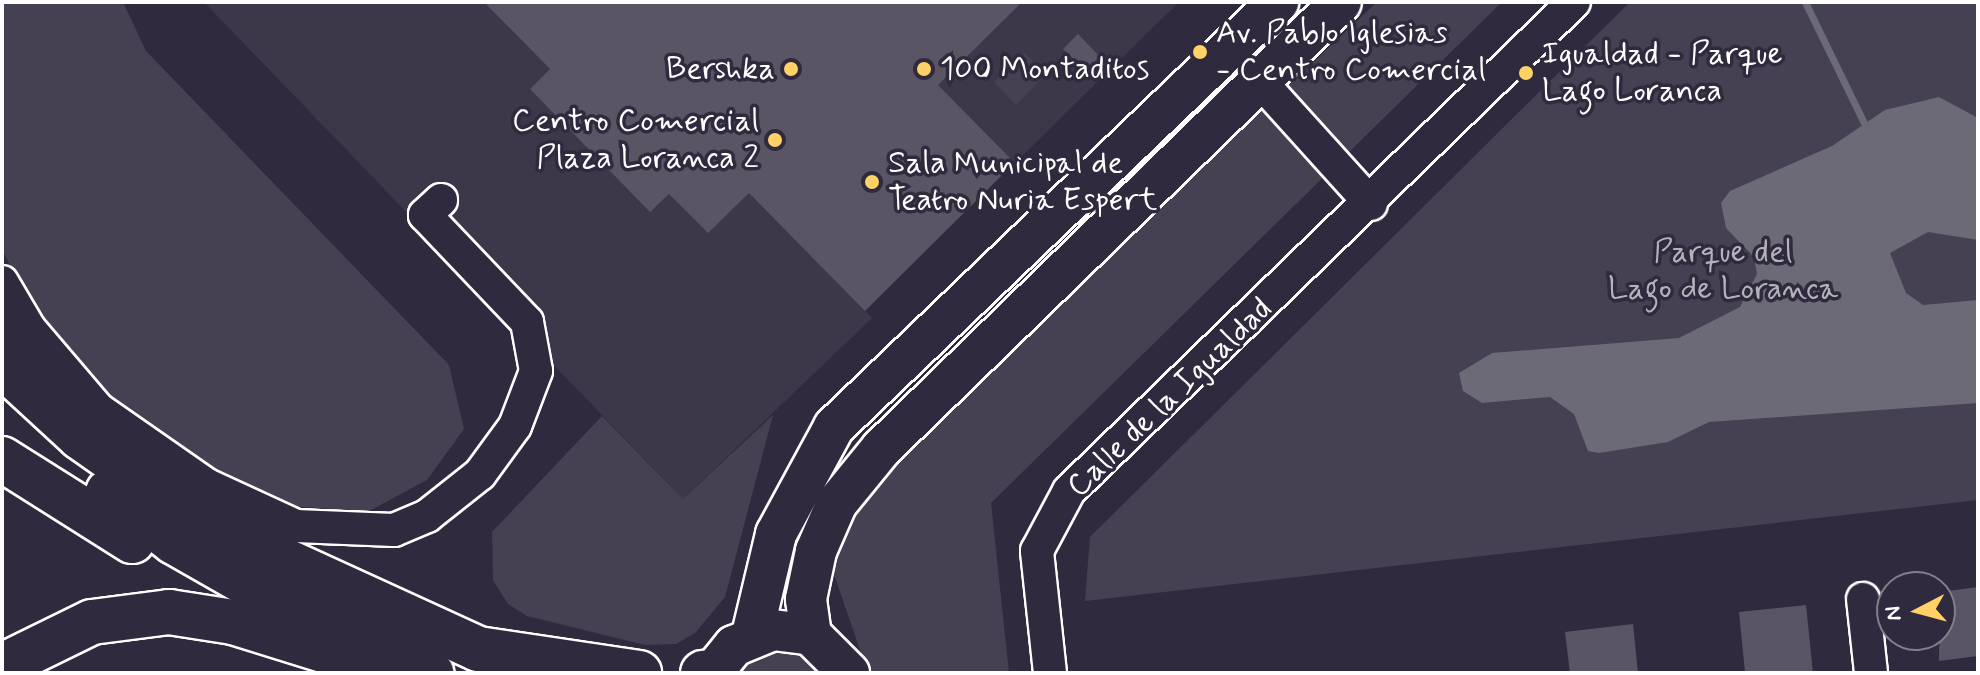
<!DOCTYPE html>
<style>
body{margin:0}
#map{position:relative;width:1980px;height:675px;overflow:hidden;background:#2f2a3d;font-family:Mynerve,sans-serif}
div>[style]{position:absolute}
[style*='--x']{left:calc(var(--x)*1px);top:calc(var(--y)*1px);width:calc(var(--w)*1px);rotate:calc(var(--a)*1deg)}
.built>*{inset:0;background:#3c3749}
.green>*{inset:0;background:#464152}
.water>*{inset:0;background:#6d6a77}
.stream>*{height:7px;margin:-3.5px;padding:0 3.5px;transform-origin:3.5px;border-radius:3.5px;background:#6d6a77}
.building>*{inset:0;background:#595564}
.roads{filter:drop-shadow(2px 0 #fff) drop-shadow(-2px 0 #fff) drop-shadow(0 2px #fff) drop-shadow(0 -2px #fff)}
.minor>*{height:32px;margin:-16px;padding:0 16px;transform-origin:16px;border-radius:16px;background:#2f2a3d}
.major>*{height:40px;margin:-20px;padding:0 20px;transform-origin:20px;border-radius:20px;background:#2f2a3d}
.highway>*{height:44px;margin:-22px;padding:0 22px;transform-origin:22px;border-radius:22px;background:#2f2a3d}
.dots>*{width:22px;height:22px;translate:-50% -50%;box-sizing:border-box;border:4px solid #2f2a3d;border-radius:50%}
span{translate:-50% -50%;white-space:nowrap;text-align:center;line-height:1.15;-webkit-text-stroke:7px #2f2a3d;paint-order:stroke}
.poi-label{font-size:32px;color:#fff}
.left{translate:0 -50%;text-align:left}
.right{translate:-100% -50%;text-align:right}
.park-label{font-size:32px;color:#b5b3ba}
.street-label{font-size:32px;color:#fff}
.frame{position:absolute;inset:0;border:4px solid #fff;pointer-events:none}
.north{position:absolute;left:1876px;top:571px;width:80px;height:80px;box-sizing:border-box;background:#2f2a3d;border:2px solid #827f8b;border-radius:50%;rotate:264deg;font-size:22px;font-weight:700;line-height:32px;text-align:center;color:#fff}
.north::after{content:'';display:block;margin:auto;width:28px;height:36px;background:#ffd166;clip-path:polygon(50% 0,100% 100%,50% 72%,0 100%)}
</style>
<div id="map">
<div class="built">
<div style="clip-path:polygon(204px 2px,1179px 2px,865px 310px,872px 318px,683px 499px)"></div>
</div>
<div class="green">
<div style="clip-path:polygon(2px 2px,123px 2px,146px 51px,449px 365px,464px 429px,427px 480px,369px 511px,273px 505px,107px 400px,40px 322px,2px 250px)"></div>
<div style="clip-path:polygon(1377px 2px,1502px 2px,991px 503px,1009px 673px,868px 673px,829px 560px,889px 462px)"></div>
<div style="clip-path:polygon(1630px 2px,1978px 2px,1978px 500px,1085px 601px,1090px 537px)"></div>
<div style="clip-path:polygon(1024px 52px,1046px 74px,1016px 105px,994px 82px)"></div>
<div style="clip-path:polygon(773px 415px,725px 597px,695px 633px,676px 644px,645px 645px,527px 616px,508px 604px,493px 580px,492px 532px,602px 416px,683px 499px)"></div>
<div style="clip-path:polygon(794px 648px,830px 673px,735px 673px,758px 652px)"></div>
</div>
<div class="water">
<div style="clip-path:polygon(1939px 97px,1978px 118px,1978px 240px,1928px 232px,1890px 253px,1906px 293px,1923px 305px,1978px 300px,1978px 403px,1709px 422px,1668px 442px,1599px 453px,1588px 451px,1574px 414px,1550px 397px,1482px 403px,1463px 391px,1459px 373px,1492px 353px,1679px 338px,1740px 307px,1757px 274px,1754px 257px,1726px 228px,1721px 203px,1730px 191px,1832px 146px,1885px 110px)"></div>
</div>
<div class="stream">
<div style="--x:1805;--y:2;--w:135;--a:64"></div>
</div>
<div class="building">
<div style="clip-path:polygon(484px 2px,1022px 2px,938px 85px,1010px 158px,998px 170px,1003px 174px,865px 311px,749px 193px,708px 233px,669px 194px,650px 212px,530px 89px,550px 69px)"></div>
<div style="clip-path:polygon(1078px 34px,1106px 63px,1092px 77px,1063px 49px)"></div>
<div style="clip-path:polygon(1978px 587px,1978px 656px,1939px 661px,1940px 592px)"></div>
<div style="clip-path:polygon(1806px 605px,1813px 673px,1745px 673px,1739px 612px)"></div>
<div style="clip-path:polygon(1633px 624px,1638px 673px,1570px 673px,1565px 632px)"></div>
</div>
<div class="roads">
<div class="minor">
<div style="--x:1259;--y:80;--w:167;--a:47.9"></div>
<div style="--x:2;--y:282;--w:53;--a:59.6"></div>
<div style="--x:29;--y:328;--w:106;--a:49.6"></div>
<div style="--x:98;--y:409;--w:133;--a:34.9"></div>
<div style="--x:207;--y:485;--w:98;--a:24.7"></div>
<div style="--x:296;--y:526;--w:98;--a:2.3"></div>
<div style="--x:394;--y:530;--w:36;--a:-23"></div>
<div style="--x:427;--y:516;--w:68;--a:-38.4"></div>
<div style="--x:480;--y:474;--w:59;--a:-53.9"></div>
<div style="--x:515;--y:426;--w:59;--a:-69.1"></div>
<div style="--x:536;--y:371;--w:50;--a:-100.4"></div>
<div style="--x:527;--y:322;--w:148;--a:-133.6"></div>
<div style="--x:425;--y:215;--w:22;--a:-43"></div>
<div style="--x:1863;--y:599;--w:74;--a:83.8"></div>
<div style="--x:1050;--y:673;--w:123;--a:-96.1"></div>
<div style="--x:1037;--y:551;--w:68;--a:-61.9"></div>
<div style="--x:1069;--y:491;--w:703;--a:-44.08"></div>
</div>
<div class="major">
<div style="--x:752;--y:635;--w:104;--a:-76.6"></div>
<div style="--x:776;--y:534;--w:122;--a:-61.5"></div>
<div style="--x:834;--y:427;--w:615;--a:-43.75"></div>
<div style="--x:811;--y:635;--w:36;--a:-98"></div>
<div style="--x:806;--y:599;--w:49;--a:-78.2"></div>
<div style="--x:816;--y:551;--w:52;--a:-66.4"></div>
<div style="--x:837;--y:503;--w:70;--a:-50.8"></div>
<div style="--x:881;--y:449;--w:641;--a:-44.18"></div>
<div style="--x:712;--y:673;--w:35;--a:-51"></div>
<div style="--x:734;--y:646;--w:42;--a:-22.3"></div>
<div style="--x:773;--y:630;--w:38;--a:7"></div>
<div style="--x:811;--y:635;--w:54;--a:45"></div>
</div>
<div class="highway">
<div style="--x:2;--y:318;--w:79;--a:54.3"></div>
<div style="--x:2;--y:365;--w:106;--a:42.7"></div>
<div style="--x:80;--y:437;--w:113;--a:35.2"></div>
<div style="--x:172;--y:502;--w:104;--a:28"></div>
<div style="--x:264;--y:551;--w:235;--a:24.6"></div>
<div style="--x:478;--y:649;--w:163;--a:8.5"></div>
<div style="--x:2;--y:459;--w:154;--a:32.2"></div>
<div style="--x:108;--y:492;--w:83;--a:37.1"></div>
<div style="--x:174;--y:542;--w:123;--a:29.7"></div>
<div style="--x:281;--y:603;--w:166;--a:25"></div>
<div style="--x:2;--y:666;--w:100;--a:-26.1"></div>
<div style="--x:92;--y:622;--w:78;--a:-7.4"></div>
<div style="--x:169;--y:612;--w:65;--a:8.9"></div>
<div style="--x:233;--y:622;--w:138;--a:17.3"></div>
<div style="--x:703;--y:673;--w:10;--a:-6"></div>
</div>
</div>
<div class="dots">
<div style="left:1200px;top:52px;background:#ffd166"></div>
<div style="left:791px;top:69px;background:#ffd166"></div>
<div style="left:924px;top:69px;background:#ffd166"></div>
<div style="left:1526px;top:73px;background:#ffd166"></div>
<div style="left:775px;top:140px;background:#ffd166"></div>
<div style="left:872px;top:182px;background:#ffd166"></div>
</div>
<div class="poi-label">
<span class="left" style="left:1216px;top:52px">Av. Pablo Iglesias<br>- Centro Comercial</span>
<span class="left" style="left:1542px;top:73px">Igualdad - Parque<br>Lago Loranca</span>
<span class="right" style="left:775px;top:69px">Bershka</span>
<span class="left" style="left:940px;top:69px">100 Montaditos</span>
<span class="right" style="left:759px;top:140px">Centro Comercial<br>Plaza Loranca 2</span>
<span class="left" style="left:888px;top:182px">Sala Municipal de<br>Teatro Nuria Espert</span>
</div>
<div class="park-label">
<span style="left:1723px;top:271px">Parque del<br>Lago de Loranca</span>
</div>
<div class="street-label">
<span style="left:1170px;top:398px;rotate:-44deg">Calle de la Igualdad</span>
</div>
<div class="frame"></div>
<div class="north">N</div>
</div>
